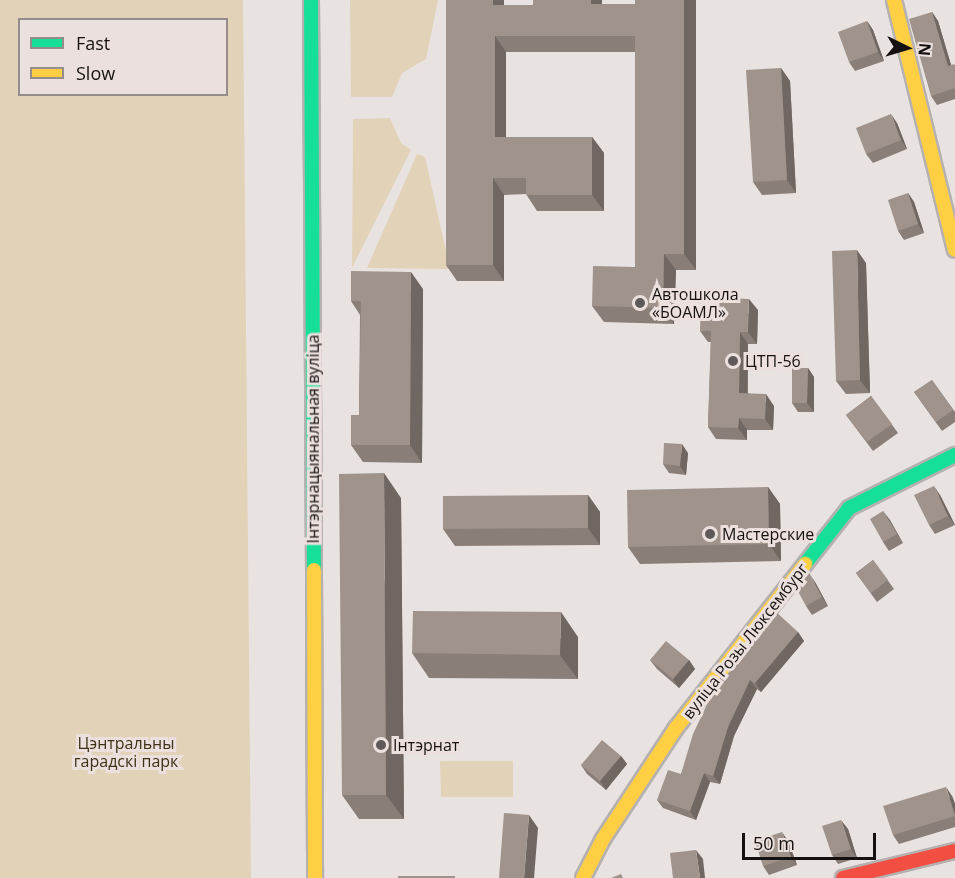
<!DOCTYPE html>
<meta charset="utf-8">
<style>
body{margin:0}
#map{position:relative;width:955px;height:878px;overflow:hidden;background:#e8e2e1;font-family:"Open Sans",sans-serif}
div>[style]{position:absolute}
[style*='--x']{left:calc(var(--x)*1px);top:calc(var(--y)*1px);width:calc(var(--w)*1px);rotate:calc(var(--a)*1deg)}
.green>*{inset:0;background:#e2d2b8}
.roads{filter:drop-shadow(2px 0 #b5b1b1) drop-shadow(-2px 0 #b5b1b1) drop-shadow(0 2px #b5b1b1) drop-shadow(0 -2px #b5b1b1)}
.fast>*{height:14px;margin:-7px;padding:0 7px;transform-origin:7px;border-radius:7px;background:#16e098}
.slow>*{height:14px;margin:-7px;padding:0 7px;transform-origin:7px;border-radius:7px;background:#ffcf43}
.jam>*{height:14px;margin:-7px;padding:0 7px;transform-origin:7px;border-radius:7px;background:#f24e42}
.wall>*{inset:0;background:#8a7e78}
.shaded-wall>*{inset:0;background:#706762}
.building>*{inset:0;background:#a0938c}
.dots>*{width:16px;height:16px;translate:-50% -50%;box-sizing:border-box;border:3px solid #ebe0de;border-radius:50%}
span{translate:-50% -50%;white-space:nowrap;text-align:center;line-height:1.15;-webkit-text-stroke:6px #ebe0de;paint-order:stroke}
.poi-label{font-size:16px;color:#151111}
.left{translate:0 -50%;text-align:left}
.street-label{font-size:16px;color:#151111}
.park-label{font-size:16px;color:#3e3114}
.legend{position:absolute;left:18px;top:18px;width:210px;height:78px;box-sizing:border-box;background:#ebe0de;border:2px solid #958d8c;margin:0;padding:8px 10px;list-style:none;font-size:18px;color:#151111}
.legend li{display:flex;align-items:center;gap:12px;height:30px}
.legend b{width:30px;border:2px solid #958d8c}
.north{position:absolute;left:877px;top:18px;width:60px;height:60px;-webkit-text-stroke:4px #ebe0de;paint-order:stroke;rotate:95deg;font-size:16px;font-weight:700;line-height:24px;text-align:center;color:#151111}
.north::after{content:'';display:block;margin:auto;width:21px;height:27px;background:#151111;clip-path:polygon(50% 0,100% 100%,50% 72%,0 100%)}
.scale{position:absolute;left:742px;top:833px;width:134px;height:27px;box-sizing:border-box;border:3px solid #151111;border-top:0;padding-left:8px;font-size:18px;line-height:21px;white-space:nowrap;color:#151111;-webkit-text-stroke:4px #ebe0de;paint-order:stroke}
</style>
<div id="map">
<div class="green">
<div style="clip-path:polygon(evenodd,0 0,243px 0,251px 878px,0 878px,0 0,20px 20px,226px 20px,226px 94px,20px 94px,20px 20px)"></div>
<div style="clip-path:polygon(350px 0,438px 0,426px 59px,402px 73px,392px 97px,351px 97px)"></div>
<div style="clip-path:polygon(390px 118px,401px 143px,411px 150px,352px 268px,353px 119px)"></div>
<div style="clip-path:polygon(417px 154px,425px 157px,450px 269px,367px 268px)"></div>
<div style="clip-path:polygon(440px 761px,513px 761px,513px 797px,441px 797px)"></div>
</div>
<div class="roads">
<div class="fast">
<div style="--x:311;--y:0;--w:570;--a:89.7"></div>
<div style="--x:805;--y:564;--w:71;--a:-51.8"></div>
<div style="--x:849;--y:508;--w:119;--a:-26.6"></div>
</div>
<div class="slow">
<div style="--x:894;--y:0;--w:257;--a:76.3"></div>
<div style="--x:314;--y:570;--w:308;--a:89.8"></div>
<div style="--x:583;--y:878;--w:44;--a:-62.9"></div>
<div style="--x:603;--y:839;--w:133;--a:-56.7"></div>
<div style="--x:676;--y:728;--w:209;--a:-51.8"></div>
</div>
<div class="jam">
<div style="--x:843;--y:878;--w:115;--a:-13.6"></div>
</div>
</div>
<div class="wall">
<div style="clip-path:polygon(446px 0,504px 5px,533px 5px,533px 0,602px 0,602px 4px,635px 4px,635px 0,696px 0,696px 270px,676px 270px,674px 324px,604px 322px,592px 306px,635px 267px,635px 52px,506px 52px,506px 137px,592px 137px,604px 153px,604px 211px,537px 211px,526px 194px,504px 195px,504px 281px,457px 281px,446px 265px)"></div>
<div style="clip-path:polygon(932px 12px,938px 21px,951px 65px,955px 65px,955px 99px,937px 105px,931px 96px)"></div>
<div style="clip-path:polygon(867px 21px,873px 30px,884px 61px,855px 71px,849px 62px)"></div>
<div style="clip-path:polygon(781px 68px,790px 81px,796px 193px,762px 195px,753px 182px)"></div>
<div style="clip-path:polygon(897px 123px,907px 149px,873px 163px,866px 154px)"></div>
<div style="clip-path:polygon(908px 193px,914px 202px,924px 233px,904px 240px,898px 231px)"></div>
<div style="clip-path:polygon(866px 263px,870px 393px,846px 394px,836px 381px)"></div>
<div style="clip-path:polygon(423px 289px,422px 463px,363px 462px,351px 445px,359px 415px,360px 315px,351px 301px)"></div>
<div style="clip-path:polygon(758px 310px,757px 344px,748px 344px,748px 393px,774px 406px,773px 430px,747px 430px,747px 440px,716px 439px,708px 427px,711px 342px,708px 342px,700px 331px)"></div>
<div style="clip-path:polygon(808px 368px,814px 377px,814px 412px,798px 412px,792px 403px)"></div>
<div style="clip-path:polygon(932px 380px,955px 412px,955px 422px,942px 431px,914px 392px)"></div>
<div style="clip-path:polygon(871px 396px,898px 433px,873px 451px,846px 415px)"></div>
<div style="clip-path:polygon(688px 453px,686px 475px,669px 473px,663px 464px)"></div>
<div style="clip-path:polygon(768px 487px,780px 504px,781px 561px,640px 564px,628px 547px)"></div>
<div style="clip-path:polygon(588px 495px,600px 512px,600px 545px,455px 546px,443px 529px)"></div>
<div style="clip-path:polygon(940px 495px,955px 525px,935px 534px,929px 525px)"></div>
<div style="clip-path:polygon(401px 498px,404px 819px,359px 819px,342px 795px)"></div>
<div style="clip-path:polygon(883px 511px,903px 543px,889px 551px,883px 542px)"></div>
<div style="clip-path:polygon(873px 560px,894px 589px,877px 602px,856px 573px)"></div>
<div style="clip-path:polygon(815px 582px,828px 606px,812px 615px,806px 606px)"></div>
<div style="clip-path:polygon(798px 632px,804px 641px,761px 692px,757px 689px,734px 736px,720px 784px,710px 782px,696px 820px,663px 808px,657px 800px,681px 774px,727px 676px)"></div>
<div style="clip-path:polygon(578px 637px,578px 679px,429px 678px,412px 653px)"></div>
<div style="clip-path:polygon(650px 660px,689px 660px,695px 669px,679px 688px,657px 669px)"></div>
<div style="clip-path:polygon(621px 756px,627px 764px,606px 790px,587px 774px,581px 765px)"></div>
<div style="clip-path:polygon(952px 796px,955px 804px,955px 827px,899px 844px,893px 835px)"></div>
<div style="clip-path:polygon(848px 829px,857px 858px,838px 864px,832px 855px)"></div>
<div style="clip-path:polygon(788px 841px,797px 865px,769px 875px,763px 866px)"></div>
</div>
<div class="shaded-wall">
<div style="clip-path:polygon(493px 0,504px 0,504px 21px,493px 5px)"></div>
<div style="clip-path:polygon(591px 0,602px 0,602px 21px,591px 4px)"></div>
<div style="clip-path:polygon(684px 0,696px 0,696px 270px,684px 254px)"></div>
<div style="clip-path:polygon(932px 12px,938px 21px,954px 75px,948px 66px)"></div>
<div style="clip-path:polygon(867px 21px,873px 30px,884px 61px,878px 52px)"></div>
<div style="clip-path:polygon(495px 36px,506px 52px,506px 153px,495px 137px)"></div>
<div style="clip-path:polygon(781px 68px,790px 81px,796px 193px,787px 180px)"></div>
<div style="clip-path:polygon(891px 114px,897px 123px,907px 149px,901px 140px)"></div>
<div style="clip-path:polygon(592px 137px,604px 153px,604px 211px,592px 195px)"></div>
<div style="clip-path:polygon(493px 178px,504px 195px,504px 281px,493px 265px)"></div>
<div style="clip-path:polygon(908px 193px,914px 202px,924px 233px,918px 224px)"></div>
<div style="clip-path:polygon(857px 250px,866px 263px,870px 393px,860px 380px)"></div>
<div style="clip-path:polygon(664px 254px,676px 270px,674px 324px,663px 308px)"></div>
<div style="clip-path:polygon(411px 272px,423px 289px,422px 463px,410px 445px)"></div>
<div style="clip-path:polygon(749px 299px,758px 310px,757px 344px,748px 332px)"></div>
<div style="clip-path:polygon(740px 332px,748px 344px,747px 405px,739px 393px)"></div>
<div style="clip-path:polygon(808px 368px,814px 377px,814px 412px,807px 403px)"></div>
<div style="clip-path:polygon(766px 394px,774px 406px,773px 430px,765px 419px)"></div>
<div style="clip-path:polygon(739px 418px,747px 430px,747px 440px,738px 428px)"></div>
<div style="clip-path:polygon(682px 444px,688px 453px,686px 475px,680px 466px)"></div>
<div style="clip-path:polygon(384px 473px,401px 498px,404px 819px,386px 795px)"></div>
<div style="clip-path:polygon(934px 486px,940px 495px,955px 525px,948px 516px)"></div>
<div style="clip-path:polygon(768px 487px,780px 504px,781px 561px,769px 544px)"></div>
<div style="clip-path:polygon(588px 495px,600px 512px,600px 545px,588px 528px)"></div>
<div style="clip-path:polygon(883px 511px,890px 520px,903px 543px,897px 534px)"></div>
<div style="clip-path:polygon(809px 573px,815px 582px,828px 606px,822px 597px)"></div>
<div style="clip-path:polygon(561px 612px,578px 637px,578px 679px,560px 655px)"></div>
<div style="clip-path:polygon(798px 632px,804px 641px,761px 692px,755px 683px)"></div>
<div style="clip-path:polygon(689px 660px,695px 669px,679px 688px,673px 679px)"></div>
<div style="clip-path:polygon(750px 680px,757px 689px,734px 736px,720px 784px,713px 776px,728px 727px)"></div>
<div style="clip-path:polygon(621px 756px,627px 764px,606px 790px,600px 781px)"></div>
<div style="clip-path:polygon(704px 773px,710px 782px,696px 820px,690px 811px)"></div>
<div style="clip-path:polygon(946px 787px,952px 796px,955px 804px,955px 814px)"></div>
<div style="clip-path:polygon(529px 815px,538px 828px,534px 878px,524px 878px)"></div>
<div style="clip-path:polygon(841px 820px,848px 829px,857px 858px,851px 849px)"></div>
<div style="clip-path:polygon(782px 832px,788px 841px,797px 865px,791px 857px)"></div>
<div style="clip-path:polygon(696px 850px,703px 859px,705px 878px,700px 878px)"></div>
</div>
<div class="building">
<div style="clip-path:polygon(446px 0,493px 0,493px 5px,533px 5px,533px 0,591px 0,591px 4px,635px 4px,635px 0,684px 0,684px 254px,664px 254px,663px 308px,592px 306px,593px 266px,635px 267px,635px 36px,495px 36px,495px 137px,592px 137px,592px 195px,526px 195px,526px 178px,493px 178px,493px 265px,446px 265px)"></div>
<div style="clip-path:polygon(932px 12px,948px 66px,954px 64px,955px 66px,955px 88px,931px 96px,909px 19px)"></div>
<div style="clip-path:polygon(867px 21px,878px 52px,849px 62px,838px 32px)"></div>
<div style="clip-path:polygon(781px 68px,787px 180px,753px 182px,746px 70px)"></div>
<div style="clip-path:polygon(891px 114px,901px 140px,866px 154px,856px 128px)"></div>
<div style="clip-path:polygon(908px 193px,918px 224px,898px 231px,888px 200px)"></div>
<div style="clip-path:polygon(857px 250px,860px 380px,836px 381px,832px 251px)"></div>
<div style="clip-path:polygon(351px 271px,411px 272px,410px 445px,351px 445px,351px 415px,359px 415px,361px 301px,351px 301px)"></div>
<div style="clip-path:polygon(701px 297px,749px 299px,748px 332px,740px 332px,739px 393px,766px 394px,765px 419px,739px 418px,738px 428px,708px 427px,711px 331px,700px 331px)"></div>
<div style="clip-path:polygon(792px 368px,808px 368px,807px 403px,792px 403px)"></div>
<div style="clip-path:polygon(932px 380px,953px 410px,936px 422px,914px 392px)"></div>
<div style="clip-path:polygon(871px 396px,892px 424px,867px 442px,846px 415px)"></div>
<div style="clip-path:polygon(664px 443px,682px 444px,680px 466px,663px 464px)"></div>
<div style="clip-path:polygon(384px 473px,386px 795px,342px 795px,339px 474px)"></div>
<div style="clip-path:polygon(934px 486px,948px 516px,929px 525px,914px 495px)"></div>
<div style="clip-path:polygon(768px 487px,769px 544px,628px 547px,627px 490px)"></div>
<div style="clip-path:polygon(588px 495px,588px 528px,443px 529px,443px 496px)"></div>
<div style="clip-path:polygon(883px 511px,897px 534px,883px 542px,870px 519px)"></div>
<div style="clip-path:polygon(873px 560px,888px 580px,871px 593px,856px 573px)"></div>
<div style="clip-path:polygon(809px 573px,822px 597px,806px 606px,794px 584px)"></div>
<div style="clip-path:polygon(413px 611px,561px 612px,560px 655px,412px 653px)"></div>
<div style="clip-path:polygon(775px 611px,798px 632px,755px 683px,750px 680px,728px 727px,713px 776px,704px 773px,690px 811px,657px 800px,668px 770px,681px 774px,693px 734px,719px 679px,724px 673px,727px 676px)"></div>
<div style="clip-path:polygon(666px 641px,689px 660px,673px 679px,650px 660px)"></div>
<div style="clip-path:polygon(602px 740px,621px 756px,600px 781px,581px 765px)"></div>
<div style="clip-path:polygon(946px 787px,955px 816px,893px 835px,883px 806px)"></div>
<div style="clip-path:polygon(504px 813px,529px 815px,524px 878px,499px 878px)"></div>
<div style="clip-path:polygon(841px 820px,851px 849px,832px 855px,822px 826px)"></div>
<div style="clip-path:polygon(782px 832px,791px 857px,763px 866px,755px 841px)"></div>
<div style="clip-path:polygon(696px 850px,700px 878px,673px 878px,670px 853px)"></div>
<div style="clip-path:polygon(621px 874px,623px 878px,611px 878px)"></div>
<div style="clip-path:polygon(398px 876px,455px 876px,455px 878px,398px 878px)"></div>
</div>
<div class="dots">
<div style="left:640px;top:303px;background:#5f5a5a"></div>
<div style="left:733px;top:361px;background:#5f5a5a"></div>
<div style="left:710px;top:534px;background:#5f5a5a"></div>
<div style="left:381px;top:745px;background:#5f5a5a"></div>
</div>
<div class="poi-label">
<span class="left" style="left:652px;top:303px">Автошкола<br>«БОАМЛ»</span>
<span class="left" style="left:745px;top:361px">ЦТП-56</span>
<span class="left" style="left:722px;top:534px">Мастерские</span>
<span class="left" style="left:393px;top:745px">Інтэрнат</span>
</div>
<div class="street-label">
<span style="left:313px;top:439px;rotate:-90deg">Інтэрнацыянальная вуліца</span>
<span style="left:745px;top:641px;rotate:-52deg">вуліца Розы Люксембург</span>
</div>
<div class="park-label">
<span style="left:126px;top:752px">Цэнтральны<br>гарадскі парк</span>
</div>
<ul class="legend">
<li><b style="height:8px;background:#16e098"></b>Fast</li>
<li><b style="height:8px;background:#ffcf43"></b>Slow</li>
</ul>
<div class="north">N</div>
<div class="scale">50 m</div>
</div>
